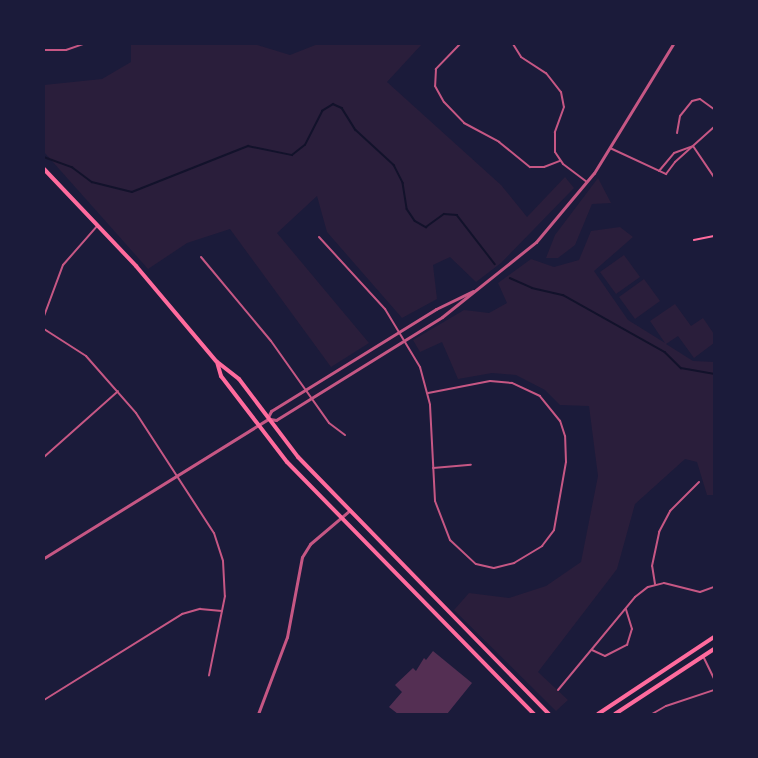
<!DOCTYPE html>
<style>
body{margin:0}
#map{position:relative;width:758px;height:758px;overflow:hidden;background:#1b1b3a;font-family:Signika,sans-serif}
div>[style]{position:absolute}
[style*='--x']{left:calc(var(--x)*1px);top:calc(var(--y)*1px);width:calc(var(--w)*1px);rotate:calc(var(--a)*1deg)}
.green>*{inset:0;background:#2a1e3b}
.stream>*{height:1.5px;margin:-0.75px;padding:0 0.75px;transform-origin:0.75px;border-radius:0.75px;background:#12122b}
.building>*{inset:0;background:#542f53}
.path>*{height:1.5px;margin:-0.75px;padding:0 0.75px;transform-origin:0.75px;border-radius:0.75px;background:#ff6b9d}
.minor>*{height:2px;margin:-1px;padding:0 1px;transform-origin:1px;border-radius:1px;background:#c65784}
.tertiary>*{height:3px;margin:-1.5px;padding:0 1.5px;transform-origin:1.5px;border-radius:1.5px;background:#c65784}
.secondary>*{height:4px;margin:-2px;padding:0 2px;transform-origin:2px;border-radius:2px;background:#ff6b9d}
.primary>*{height:4px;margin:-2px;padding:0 2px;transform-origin:2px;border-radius:2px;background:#ff6b9d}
span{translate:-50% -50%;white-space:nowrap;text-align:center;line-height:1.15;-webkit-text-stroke:5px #1b1b3a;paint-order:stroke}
.frame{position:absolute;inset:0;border:45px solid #1b1b3a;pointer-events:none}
</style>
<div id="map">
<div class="green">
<div style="clip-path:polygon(131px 44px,254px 44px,290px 55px,318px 44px,422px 44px,387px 82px,501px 185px,527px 217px,565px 177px,574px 188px,501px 263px,476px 282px,450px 257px,433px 265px,437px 299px,402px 318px,327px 232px,317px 196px,277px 233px,369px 343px,331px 367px,230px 229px,187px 243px,148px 269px,44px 152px,44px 85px,102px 79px,131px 62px)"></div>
<div style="clip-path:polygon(598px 178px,611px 203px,592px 204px,575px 245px,558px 258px,546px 258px,555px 235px)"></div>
<div style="clip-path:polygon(620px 227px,633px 237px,594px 271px,628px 320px,665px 343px,650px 321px,675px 304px,691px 326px,703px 318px,714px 334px,714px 343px,694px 358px,678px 336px,666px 344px,693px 361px,714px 362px,714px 495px,707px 495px,697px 462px,685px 459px,635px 504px,617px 569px,538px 672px,568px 700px,556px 711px,454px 610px,469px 593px,509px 598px,546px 586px,581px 562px,598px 476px,589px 406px,560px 405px,545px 390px,516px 375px,492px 373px,458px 379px,442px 342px,420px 352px,413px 340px,464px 310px,489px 313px,507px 303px,498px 283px,531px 259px,554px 267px,579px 260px,591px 231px)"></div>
<div style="clip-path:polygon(624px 255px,640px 277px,616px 294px,600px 272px)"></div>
<div style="clip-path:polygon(644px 279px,660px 301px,635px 319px,619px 297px)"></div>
</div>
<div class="stream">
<div style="--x:44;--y:157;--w:30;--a:20"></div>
<div style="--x:72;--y:167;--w:25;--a:37"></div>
<div style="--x:92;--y:182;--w:41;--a:14"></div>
<div style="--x:132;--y:192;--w:125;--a:-21.6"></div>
<div style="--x:248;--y:146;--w:45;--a:11.6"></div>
<div style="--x:292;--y:155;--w:16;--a:-38"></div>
<div style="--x:305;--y:145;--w:38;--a:-63"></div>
<div style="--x:322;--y:111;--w:13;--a:-32"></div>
<div style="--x:333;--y:104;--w:10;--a:24"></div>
<div style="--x:342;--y:108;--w:26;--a:58"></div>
<div style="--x:356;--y:130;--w:52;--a:42.6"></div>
<div style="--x:394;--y:165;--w:20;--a:63"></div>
<div style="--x:403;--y:183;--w:26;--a:81"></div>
<div style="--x:407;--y:209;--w:14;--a:56"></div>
<div style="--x:415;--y:221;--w:13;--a:29"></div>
<div style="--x:426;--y:227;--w:22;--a:-36"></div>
<div style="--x:444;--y:214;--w:13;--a:4"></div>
<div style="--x:457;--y:215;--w:62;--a:52.2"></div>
<div style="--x:510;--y:278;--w:24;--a:24"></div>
<div style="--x:532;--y:288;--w:32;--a:13"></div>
<div style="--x:563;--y:295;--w:117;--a:29.2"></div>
<div style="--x:665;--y:352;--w:23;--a:45"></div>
<div style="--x:681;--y:368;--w:34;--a:10"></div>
</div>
<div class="building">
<div style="clip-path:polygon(433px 651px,472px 683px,447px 714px,398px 714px,389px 707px,402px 692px,395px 685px,413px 668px,416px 671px,424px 658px,426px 660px)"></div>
</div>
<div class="path">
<div style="--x:694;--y:240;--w:20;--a:-11"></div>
</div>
<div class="minor">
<div style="--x:460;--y:44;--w:35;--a:134"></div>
<div style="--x:436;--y:69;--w:17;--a:93"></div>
<div style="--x:435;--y:86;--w:18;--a:61"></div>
<div style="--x:444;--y:102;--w:29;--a:46"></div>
<div style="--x:464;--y:123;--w:40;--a:28"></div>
<div style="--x:499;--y:142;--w:40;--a:39"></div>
<div style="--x:530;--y:167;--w:14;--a:0"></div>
<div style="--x:544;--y:167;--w:17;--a:-21"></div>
<div style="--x:513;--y:44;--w:15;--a:58"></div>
<div style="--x:521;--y:57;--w:30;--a:33"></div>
<div style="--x:546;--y:73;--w:24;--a:52"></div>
<div style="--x:561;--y:92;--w:15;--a:79"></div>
<div style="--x:564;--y:107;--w:27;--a:110"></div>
<div style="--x:555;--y:132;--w:20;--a:90"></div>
<div style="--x:555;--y:152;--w:14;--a:56"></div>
<div style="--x:563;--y:164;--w:30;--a:37"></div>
<div style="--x:44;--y:50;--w:22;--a:0"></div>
<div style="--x:66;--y:50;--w:18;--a:-19"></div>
<div style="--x:677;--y:133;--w:17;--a:-80"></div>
<div style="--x:680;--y:116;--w:19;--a:-51"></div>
<div style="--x:692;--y:101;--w:8;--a:-14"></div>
<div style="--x:700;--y:99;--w:17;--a:36"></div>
<div style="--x:693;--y:146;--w:37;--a:56"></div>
<div style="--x:610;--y:148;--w:62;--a:24.9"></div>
<div style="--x:666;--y:174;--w:15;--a:-53"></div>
<div style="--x:675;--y:162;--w:52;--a:-41.9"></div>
<div style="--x:659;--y:171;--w:23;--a:-50"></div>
<div style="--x:674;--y:153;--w:20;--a:-20"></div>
<div style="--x:319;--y:237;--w:98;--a:47.5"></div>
<div style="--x:385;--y:309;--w:68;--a:58.9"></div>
<div style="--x:420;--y:367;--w:39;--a:75"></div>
<div style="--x:430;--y:405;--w:96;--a:87"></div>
<div style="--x:435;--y:501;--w:42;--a:69"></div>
<div style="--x:450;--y:540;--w:35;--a:43"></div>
<div style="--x:476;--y:564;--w:18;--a:13"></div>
<div style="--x:494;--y:568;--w:21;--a:-14"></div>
<div style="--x:514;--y:563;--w:33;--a:-31"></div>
<div style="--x:542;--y:546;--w:20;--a:-53"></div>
<div style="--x:554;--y:530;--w:69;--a:-80"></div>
<div style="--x:566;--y:462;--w:26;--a:-92"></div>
<div style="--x:565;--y:436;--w:16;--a:-108"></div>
<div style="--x:560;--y:421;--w:32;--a:-129"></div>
<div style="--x:540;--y:396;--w:31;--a:-155"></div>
<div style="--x:512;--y:383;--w:22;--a:-175"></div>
<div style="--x:490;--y:381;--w:63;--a:169"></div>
<div style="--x:201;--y:257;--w:109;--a:50.2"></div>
<div style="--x:271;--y:341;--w:100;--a:54.7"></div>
<div style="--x:329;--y:423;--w:20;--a:37"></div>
<div style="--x:44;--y:316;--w:54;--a:-69.6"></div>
<div style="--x:63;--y:265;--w:53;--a:-48.8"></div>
<div style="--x:44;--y:329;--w:50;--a:32.7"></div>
<div style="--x:86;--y:356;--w:76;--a:48.7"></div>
<div style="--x:136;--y:413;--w:143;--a:57"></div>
<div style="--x:214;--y:533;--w:29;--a:72"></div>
<div style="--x:223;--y:561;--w:35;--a:87"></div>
<div style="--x:225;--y:596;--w:81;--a:101.4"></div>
<div style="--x:44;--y:457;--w:99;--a:-41.7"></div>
<div style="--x:433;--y:468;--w:38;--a:-5"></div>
<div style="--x:655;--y:584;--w:18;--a:-99"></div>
<div style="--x:652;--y:566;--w:35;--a:-78"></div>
<div style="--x:659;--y:532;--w:24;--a:-62"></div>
<div style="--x:670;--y:511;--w:41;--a:-45"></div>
<div style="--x:592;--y:650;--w:14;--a:25"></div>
<div style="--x:605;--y:656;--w:25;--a:-27"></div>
<div style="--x:627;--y:645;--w:17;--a:-73"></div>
<div style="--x:632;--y:629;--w:21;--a:-107"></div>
<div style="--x:703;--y:656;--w:25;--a:64"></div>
<div style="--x:558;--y:690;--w:121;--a:-50.4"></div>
<div style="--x:635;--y:597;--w:16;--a:-38"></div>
<div style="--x:648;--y:587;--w:16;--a:-14"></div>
<div style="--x:664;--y:583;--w:37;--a:14"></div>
<div style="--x:700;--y:592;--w:15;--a:-20"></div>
<div style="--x:44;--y:700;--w:163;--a:-31.9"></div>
<div style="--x:182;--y:614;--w:19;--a:-16"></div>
<div style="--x:200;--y:609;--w:22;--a:5"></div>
<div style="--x:652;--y:714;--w:16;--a:-30"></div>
<div style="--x:666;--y:706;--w:51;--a:-18.4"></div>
</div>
<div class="tertiary">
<div style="--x:268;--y:417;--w:7;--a:-63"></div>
<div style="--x:271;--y:411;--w:194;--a:-31.7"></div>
<div style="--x:436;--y:309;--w:41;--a:-25.9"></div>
<div style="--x:270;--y:419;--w:6;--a:9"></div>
<div style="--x:276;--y:420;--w:195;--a:-31.8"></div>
<div style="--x:442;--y:317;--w:120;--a:-38.6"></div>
<div style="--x:536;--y:242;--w:90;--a:-50"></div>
<div style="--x:594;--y:173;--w:151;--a:-58.5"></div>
<div style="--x:44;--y:558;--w:264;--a:-31.8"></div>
<div style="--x:258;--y:714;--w:82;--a:-69.4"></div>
<div style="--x:287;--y:637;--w:81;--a:-79.4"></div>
<div style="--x:302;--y:557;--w:15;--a:-58"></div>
<div style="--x:310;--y:544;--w:52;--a:-40.4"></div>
</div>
<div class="secondary">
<div style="--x:44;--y:169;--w:134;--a:46.5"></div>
<div style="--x:136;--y:266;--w:124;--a:49.9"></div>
<div style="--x:216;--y:361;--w:29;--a:38"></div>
<div style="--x:239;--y:379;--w:98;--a:52.9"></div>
<div style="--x:298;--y:457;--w:359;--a:45.7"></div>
<div style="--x:217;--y:362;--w:15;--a:74"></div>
<div style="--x:221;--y:376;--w:108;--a:52.5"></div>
<div style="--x:287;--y:462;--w:353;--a:45.6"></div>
</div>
<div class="primary">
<div style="--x:598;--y:714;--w:139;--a:-33.6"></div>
<div style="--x:615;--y:714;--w:118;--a:-33.3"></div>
</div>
<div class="frame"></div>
</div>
